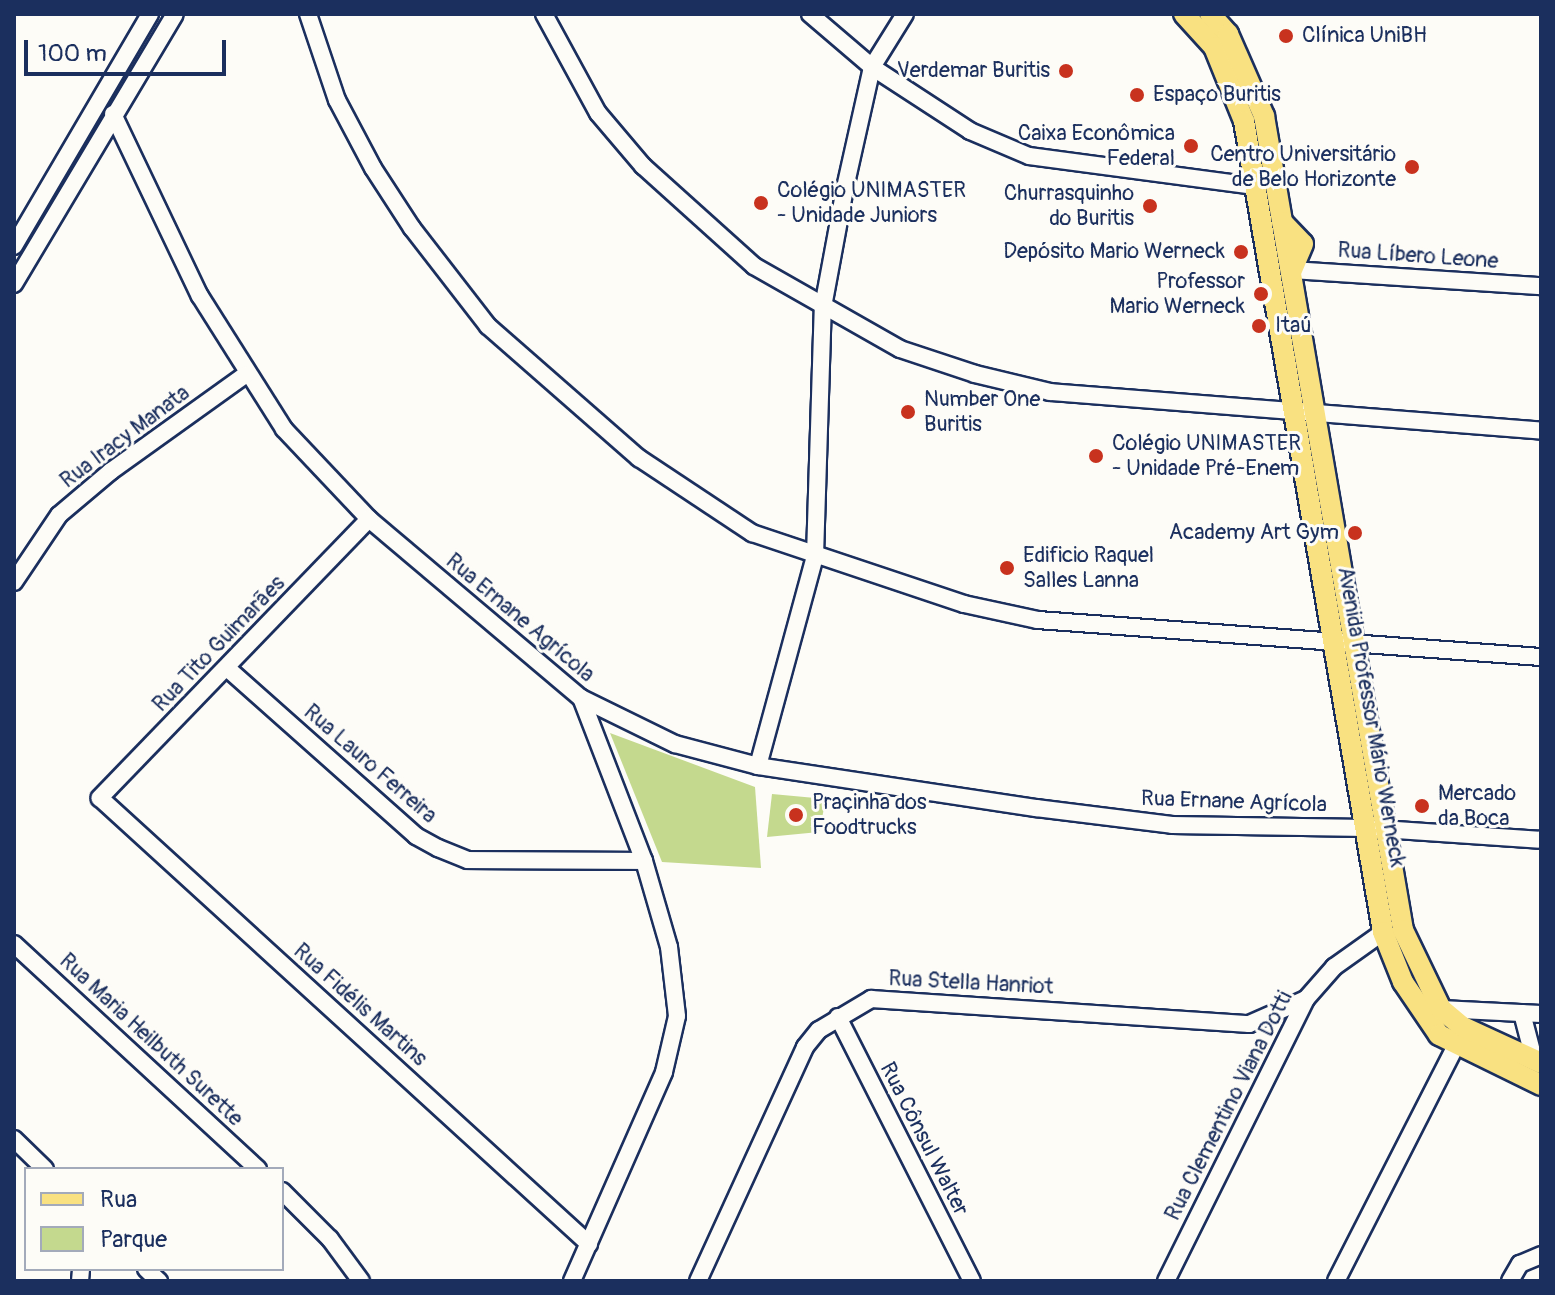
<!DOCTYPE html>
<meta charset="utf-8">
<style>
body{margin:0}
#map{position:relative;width:1555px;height:1295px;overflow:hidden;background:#fdfcf7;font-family:Pangolin,sans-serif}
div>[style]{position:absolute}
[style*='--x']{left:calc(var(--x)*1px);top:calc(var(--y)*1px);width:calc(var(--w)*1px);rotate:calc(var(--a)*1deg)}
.green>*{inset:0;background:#c4d98e}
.roads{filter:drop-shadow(2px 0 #1b2f5e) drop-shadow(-2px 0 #1b2f5e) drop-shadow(0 2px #1b2f5e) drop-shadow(0 -2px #1b2f5e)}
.minor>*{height:16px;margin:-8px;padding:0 8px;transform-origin:8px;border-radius:8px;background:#fdfcf7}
.major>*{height:20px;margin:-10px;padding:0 10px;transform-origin:10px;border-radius:10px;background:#f9e181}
.dots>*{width:22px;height:22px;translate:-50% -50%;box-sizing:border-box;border:4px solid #fdfcf7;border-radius:50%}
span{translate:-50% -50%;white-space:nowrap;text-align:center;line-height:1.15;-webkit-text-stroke:6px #fdfcf7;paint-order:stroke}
.poi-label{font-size:22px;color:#1b2f5e}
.left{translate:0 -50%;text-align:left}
.right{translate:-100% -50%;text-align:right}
.street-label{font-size:22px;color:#1b2f5e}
.frame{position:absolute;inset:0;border:16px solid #1b2f5e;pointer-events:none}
.legend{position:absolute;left:24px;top:1167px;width:260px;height:104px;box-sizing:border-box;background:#fdfcf7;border:2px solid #a3aaba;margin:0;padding:10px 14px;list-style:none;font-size:24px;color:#1b2f5e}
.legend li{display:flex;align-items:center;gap:16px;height:40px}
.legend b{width:40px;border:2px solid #a3aaba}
.scale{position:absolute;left:24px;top:40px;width:202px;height:36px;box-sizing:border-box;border:4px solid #1b2f5e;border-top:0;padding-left:10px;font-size:24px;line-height:28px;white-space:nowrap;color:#1b2f5e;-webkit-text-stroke:6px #fdfcf7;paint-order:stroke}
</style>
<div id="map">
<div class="green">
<div style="clip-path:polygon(610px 733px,755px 787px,761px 868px,662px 862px)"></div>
<div style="clip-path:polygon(772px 794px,826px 799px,819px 832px,767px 837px)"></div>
</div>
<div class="roads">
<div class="minor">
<div style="--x:308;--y:14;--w:91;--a:71.4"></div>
<div style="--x:337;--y:100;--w:77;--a:62.1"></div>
<div style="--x:373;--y:168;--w:72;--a:57"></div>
<div style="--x:412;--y:228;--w:124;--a:52.2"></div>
<div style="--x:488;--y:326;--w:201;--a:41.2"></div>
<div style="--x:639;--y:458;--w:136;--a:33.6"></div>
<div style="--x:752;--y:533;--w:224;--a:18.5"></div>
<div style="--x:964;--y:604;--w:76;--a:12.2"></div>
<div style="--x:1038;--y:620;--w:504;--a:4.21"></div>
<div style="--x:544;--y:14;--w:113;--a:61.4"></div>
<div style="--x:598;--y:113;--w:70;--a:49.7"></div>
<div style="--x:643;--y:166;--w:149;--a:42"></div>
<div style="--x:754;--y:266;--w:168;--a:29.6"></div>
<div style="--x:900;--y:349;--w:79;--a:18.4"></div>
<div style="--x:975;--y:374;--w:77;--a:13.5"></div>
<div style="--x:1050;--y:392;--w:493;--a:4.5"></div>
<div style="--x:810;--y:14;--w:82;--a:40.5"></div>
<div style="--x:872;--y:67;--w:117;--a:33.1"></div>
<div style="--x:970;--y:131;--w:64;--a:23"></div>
<div style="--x:1029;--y:156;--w:228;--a:7.6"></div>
<div style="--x:113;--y:114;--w:202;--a:64.5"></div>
<div style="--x:200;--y:296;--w:157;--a:57.7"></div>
<div style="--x:284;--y:429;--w:124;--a:46.6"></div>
<div style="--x:369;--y:519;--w:277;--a:40.2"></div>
<div style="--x:581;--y:698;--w:105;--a:26.1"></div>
<div style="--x:675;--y:744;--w:86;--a:14.8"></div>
<div style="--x:758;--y:766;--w:281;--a:8.6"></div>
<div style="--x:1036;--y:808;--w:137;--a:7.1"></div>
<div style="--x:1172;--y:825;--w:195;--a:0.9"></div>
<div style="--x:1367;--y:828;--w:174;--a:3.9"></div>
<div style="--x:14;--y:246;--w:269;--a:-59.6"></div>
<div style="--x:1292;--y:270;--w:250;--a:3.7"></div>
<div style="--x:14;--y:284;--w:314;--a:-59.2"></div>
<div style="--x:369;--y:519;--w:388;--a:134"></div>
<div style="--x:100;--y:798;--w:662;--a:42.37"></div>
<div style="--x:14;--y:582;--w:81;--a:-56.1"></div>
<div style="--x:59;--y:515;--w:68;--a:-40.2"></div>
<div style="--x:111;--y:471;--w:165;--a:-35.6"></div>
<div style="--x:227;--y:668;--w:253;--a:41.6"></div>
<div style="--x:416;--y:836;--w:25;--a:29"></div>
<div style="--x:438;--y:848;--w:32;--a:22"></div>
<div style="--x:468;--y:860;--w:176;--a:0.3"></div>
<div style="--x:758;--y:766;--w:218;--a:-74.8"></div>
<div style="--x:815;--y:556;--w:249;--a:-88.2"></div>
<div style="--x:823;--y:307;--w:121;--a:-79.5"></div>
<div style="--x:845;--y:188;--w:124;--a:-77.4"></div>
<div style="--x:872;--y:67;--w:62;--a:-58.1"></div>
<div style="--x:14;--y:944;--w:332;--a:42.7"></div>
<div style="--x:1441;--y:1009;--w:100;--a:2.9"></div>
<div style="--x:1522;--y:1013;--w:48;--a:75.4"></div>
<div style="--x:838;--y:1017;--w:296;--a:63.1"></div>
<div style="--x:14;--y:1139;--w:43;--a:44.1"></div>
<div style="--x:282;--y:1191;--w:68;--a:45"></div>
<div style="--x:330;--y:1239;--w:52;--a:53.6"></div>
<div style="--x:146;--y:1269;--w:18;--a:43"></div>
<div style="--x:80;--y:1281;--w:12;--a:-85"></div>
<div style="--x:572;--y:1281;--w:228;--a:-66.2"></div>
<div style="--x:664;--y:1072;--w:57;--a:-76.9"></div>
<div style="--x:677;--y:1016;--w:69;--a:-96.6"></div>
<div style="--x:669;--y:947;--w:90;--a:-106.2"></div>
<div style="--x:644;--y:861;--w:175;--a:-111.1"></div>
<div style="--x:698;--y:1281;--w:257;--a:-65.4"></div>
<div style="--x:805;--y:1047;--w:22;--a:-51"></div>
<div style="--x:819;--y:1030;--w:61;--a:-30.8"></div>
<div style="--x:871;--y:999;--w:379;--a:3.8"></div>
<div style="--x:1249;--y:1024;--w:62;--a:-23.7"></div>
<div style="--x:1166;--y:1281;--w:315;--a:-63.6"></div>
<div style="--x:1306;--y:999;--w:43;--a:-48.8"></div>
<div style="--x:1334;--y:967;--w:60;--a:-35.5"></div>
<div style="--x:1336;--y:1281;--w:263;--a:-63"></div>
<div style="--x:1510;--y:1281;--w:20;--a:-60"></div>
<div style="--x:1520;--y:1264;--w:23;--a:-23"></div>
</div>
<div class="major">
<div style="--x:1184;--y:14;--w:45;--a:47.7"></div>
<div style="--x:1214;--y:47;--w:80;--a:67.9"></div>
<div style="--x:1244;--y:121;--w:823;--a:80.27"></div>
<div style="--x:1383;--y:932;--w:54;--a:68.2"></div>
<div style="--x:1403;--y:982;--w:64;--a:55.8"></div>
<div style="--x:1439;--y:1035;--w:114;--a:26.1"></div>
<div style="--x:1210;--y:14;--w:27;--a:48"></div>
<div style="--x:1228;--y:34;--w:90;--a:66.3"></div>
<div style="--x:1264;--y:116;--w:826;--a:80.31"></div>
<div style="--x:1403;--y:930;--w:88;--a:64.3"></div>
<div style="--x:1441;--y:1009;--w:26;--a:40"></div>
<div style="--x:1461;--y:1026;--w:88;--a:24.8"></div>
<div style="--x:1282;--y:222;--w:30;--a:46"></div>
<div style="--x:1303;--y:244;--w:28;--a:113"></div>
</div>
</div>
<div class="dots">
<div style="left:1286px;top:36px;background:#c8321e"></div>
<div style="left:1066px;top:71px;background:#c8321e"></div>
<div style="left:1137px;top:95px;background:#c8321e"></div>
<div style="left:1191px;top:146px;background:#c8321e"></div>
<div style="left:1412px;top:167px;background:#c8321e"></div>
<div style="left:761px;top:203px;background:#c8321e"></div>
<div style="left:1150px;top:206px;background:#c8321e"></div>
<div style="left:1241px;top:252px;background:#c8321e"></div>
<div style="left:1261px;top:294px;background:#c8321e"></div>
<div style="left:1259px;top:326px;background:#c8321e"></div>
<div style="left:908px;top:412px;background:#c8321e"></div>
<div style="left:1096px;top:456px;background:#c8321e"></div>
<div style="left:1355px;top:533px;background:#c8321e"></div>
<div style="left:1007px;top:568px;background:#c8321e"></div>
<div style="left:1422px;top:806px;background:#c8321e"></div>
<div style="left:796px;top:815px;background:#c8321e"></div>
</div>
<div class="poi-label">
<span class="left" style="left:1302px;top:36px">Clínica UniBH</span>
<span class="right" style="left:1050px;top:71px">Verdemar Buritis</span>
<span class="left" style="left:1153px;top:95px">Espaço Buritis</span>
<span class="right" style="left:1175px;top:146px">Caixa Econômica<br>Federal</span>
<span class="right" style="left:1396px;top:167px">Centro Universitário<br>de Belo Horizonte</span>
<span class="left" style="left:777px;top:203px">Colégio UNIMASTER<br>- Unidade Juniors</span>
<span class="right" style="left:1134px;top:206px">Churrasquinho<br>do Buritis</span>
<span class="right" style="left:1225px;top:252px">Depósito Mario Werneck</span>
<span class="right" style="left:1245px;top:294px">Professor<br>Mario Werneck</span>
<span class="left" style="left:1275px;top:326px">Itaú</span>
<span class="left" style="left:924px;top:412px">Number One<br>Buritis</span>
<span class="left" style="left:1112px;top:456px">Colégio UNIMASTER<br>- Unidade Pré-Enem</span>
<span class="right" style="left:1339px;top:533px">Academy Art Gym</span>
<span class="left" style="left:1023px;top:568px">Edificio Raquel<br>Salles Lanna</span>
<span class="left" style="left:1438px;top:806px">Mercado<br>da Boca</span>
<span class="left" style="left:812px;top:815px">Praçinha dos<br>Foodtrucks</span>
</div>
<div class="street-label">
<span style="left:1418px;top:256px;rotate:4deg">Rua Líbero Leone</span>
<span style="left:125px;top:437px;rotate:-37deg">Rua Iracy Manata</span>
<span style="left:520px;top:618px;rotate:40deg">Rua Ernane Agrícola</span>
<span style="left:219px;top:644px;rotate:-46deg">Rua Tito Guimarães</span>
<span style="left:1371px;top:717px;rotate:80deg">Avenida Professor Mário Werneck</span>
<span style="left:370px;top:764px;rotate:41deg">Rua Lauro Ferreira</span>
<span style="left:1234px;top:802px;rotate:2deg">Rua Ernane Agrícola</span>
<span style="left:971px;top:983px;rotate:3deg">Rua Stella Hanriot</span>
<span style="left:360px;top:1005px;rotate:42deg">Rua Fidélis Martins</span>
<span style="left:151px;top:1040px;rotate:43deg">Rua Maria Heilbuth Surette</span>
<span style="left:1229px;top:1106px;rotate:-63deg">Rua Clementino Viana Dotti</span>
<span style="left:924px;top:1139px;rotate:63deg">Rua Cônsul Walter</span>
</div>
<div class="frame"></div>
<ul class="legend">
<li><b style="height:10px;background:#f9e181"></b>Rua</li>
<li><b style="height:22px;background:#c4d98e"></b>Parque</li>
</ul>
<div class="scale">100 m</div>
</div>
